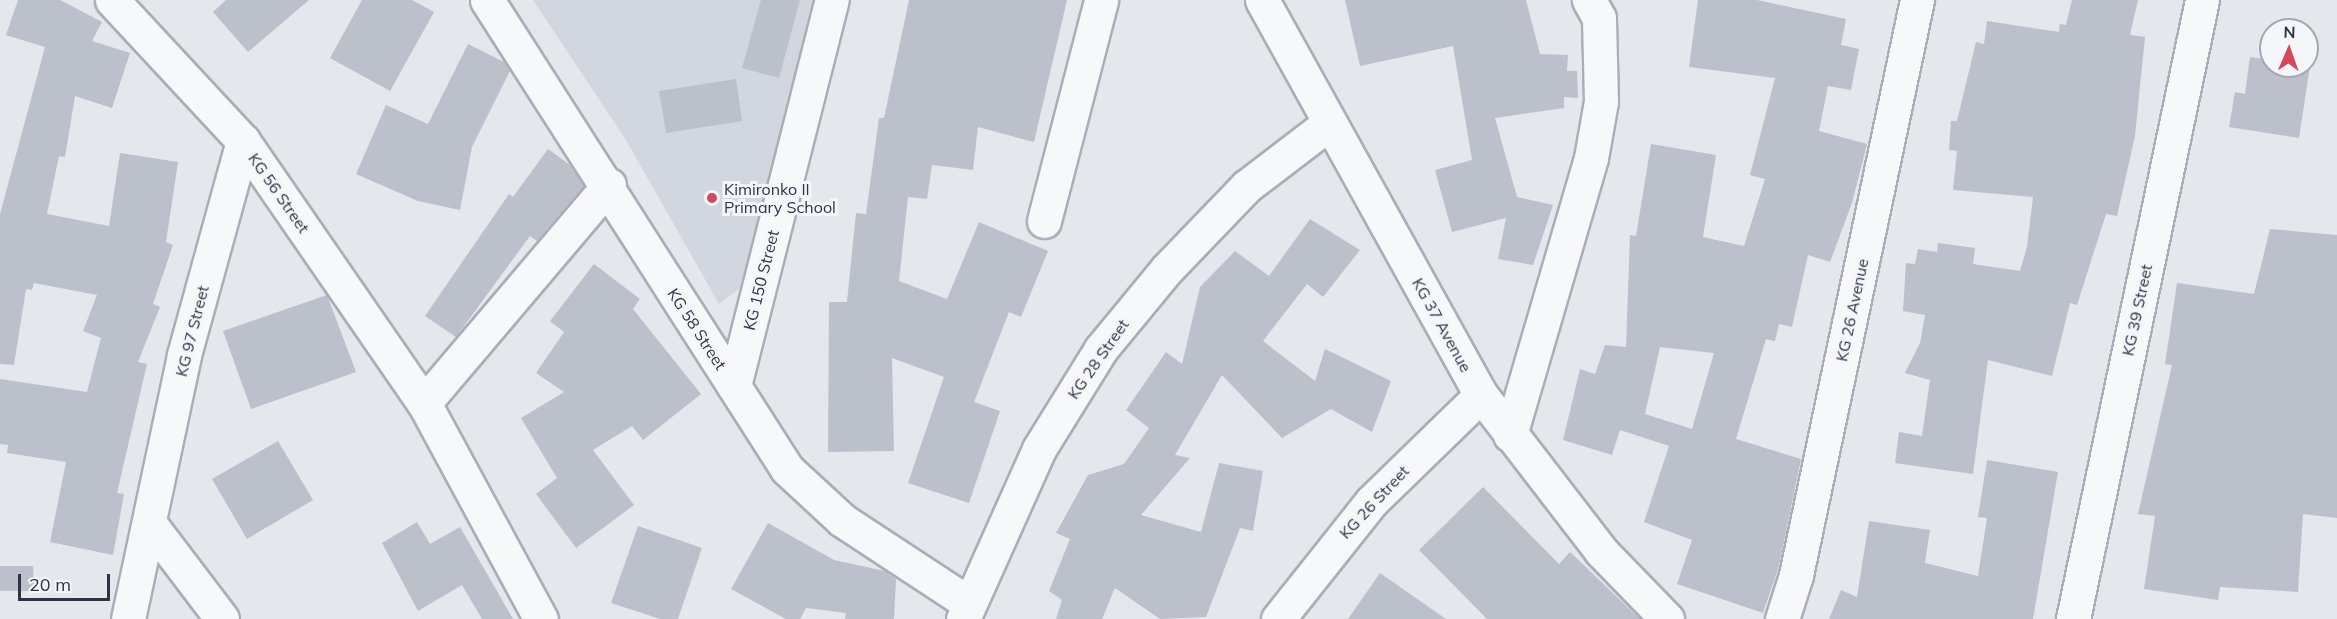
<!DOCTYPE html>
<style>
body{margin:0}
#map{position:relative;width:2337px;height:619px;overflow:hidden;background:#e4e7ec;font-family:Mulish,sans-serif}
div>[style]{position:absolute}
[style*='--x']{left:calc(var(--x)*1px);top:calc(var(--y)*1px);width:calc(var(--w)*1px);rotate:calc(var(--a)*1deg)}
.built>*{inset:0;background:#d2d6de}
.building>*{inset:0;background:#bbc0ca}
.roads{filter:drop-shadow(2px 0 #a9aeb7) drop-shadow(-2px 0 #a9aeb7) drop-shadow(0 2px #a9aeb7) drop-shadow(0 -2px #a9aeb7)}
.minor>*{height:33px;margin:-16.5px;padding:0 16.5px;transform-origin:16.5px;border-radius:16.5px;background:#f7f8fa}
.tertiary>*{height:33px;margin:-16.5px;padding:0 16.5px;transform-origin:16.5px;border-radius:16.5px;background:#f7f8fa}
.dots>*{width:16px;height:16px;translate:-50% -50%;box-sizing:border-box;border:3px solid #f4f6f9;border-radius:50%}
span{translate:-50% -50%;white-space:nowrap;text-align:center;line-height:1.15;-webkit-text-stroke:6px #f4f6f9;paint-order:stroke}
.poi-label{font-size:16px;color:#2b3445}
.left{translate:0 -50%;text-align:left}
.street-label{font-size:16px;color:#2b3445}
.north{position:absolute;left:2259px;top:18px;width:60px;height:60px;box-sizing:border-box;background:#f4f6f9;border:2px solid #a4a8b1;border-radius:50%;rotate:2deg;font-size:16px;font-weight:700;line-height:24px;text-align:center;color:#2b3445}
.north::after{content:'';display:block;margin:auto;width:21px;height:27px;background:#d1495b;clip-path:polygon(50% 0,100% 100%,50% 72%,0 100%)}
.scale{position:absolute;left:18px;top:574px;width:92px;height:27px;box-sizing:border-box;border:3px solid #2b3445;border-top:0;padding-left:8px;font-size:18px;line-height:21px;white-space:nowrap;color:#2b3445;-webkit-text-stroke:4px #f4f6f9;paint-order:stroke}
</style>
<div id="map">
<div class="built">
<div style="clip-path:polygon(533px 0,816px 0,751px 256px,739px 289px,719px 304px,626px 140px)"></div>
</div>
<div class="building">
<div style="clip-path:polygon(18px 0,60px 0,102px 22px,92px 41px,130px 53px,112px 108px,75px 96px,65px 157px,59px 156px,47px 214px,109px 226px,120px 153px,178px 162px,166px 242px,173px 245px,153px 304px,160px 307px,138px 362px,147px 364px,117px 493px,124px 494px,113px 555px,50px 542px,66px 462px,7px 453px,8px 445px,0 444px,0 379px,87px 392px,101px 338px,83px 331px,97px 295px,34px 283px,32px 290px,26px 289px,14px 365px,0 364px,0 214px,45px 47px,6px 35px)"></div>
<div style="clip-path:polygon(226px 0,309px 0,248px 52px,213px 12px)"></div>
<div style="clip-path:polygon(362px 0,412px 0,434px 12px,390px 91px,330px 58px)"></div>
<div style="clip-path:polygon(761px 0,800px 0,779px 78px,742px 68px)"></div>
<div style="clip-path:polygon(909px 0,1067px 0,1034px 142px,978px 127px,973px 170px,932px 165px,927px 199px,908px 197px,899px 281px,947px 299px,979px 222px,1048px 251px,1021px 317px,1009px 312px,974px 402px,1000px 411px,969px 503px,908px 483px,944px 377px,892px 358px,894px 451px,828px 452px,829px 302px,847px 302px,856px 213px,866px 214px,879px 118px,884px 118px)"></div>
<div style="clip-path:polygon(1345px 0,1526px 0,1540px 54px,1568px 55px,1567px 71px,1577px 71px,1578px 98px,1564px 97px,1564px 108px,1495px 118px,1517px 197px,1553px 205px,1533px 265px,1498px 259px,1506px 218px,1452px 232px,1435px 170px,1472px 160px,1453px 46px,1360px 66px)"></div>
<div style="clip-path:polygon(evenodd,1698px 0,1757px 0,1846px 19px,1841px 45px,1859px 49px,1851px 90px,1828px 86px,1819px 131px,1867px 144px,1852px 203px,1830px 262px,1808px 255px,1792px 327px,1779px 324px,1775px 341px,1766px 339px,1736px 439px,1801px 459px,1779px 566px,1763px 613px,1677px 584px,1692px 540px,1644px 522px,1669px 446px,1620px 430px,1612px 455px,1563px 440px,1580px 369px,1595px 374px,1605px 345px,1626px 347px,1630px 235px,1636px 236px,1651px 144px,1716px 155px,1703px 237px,1744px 246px,1765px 179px,1750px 175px,1775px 78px,1689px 67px,1698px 0,1660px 347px,1714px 353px,1692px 429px,1645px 414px,1660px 347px)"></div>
<div style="clip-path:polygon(2072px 0,2138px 0,2130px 35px,2145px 37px,2135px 136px,2117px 216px,2106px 214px,2077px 305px,2070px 303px,2052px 376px,1988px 360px,1973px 474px,1895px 463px,1899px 432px,1922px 436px,1930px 380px,1905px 373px,1920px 343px,1925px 315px,1903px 311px,1906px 263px,1915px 264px,1918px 249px,1937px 252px,1938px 243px,1975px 248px,1973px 264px,2020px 271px,2027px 247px,2033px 197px,1953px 190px,1957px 151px,1949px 150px,1951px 121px,1957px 121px,1976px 42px,1984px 44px,1987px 21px,2059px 32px,2060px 24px,2066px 25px)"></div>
<div style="clip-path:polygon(468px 44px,504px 62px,510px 71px,472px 147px,460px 210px,418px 201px,356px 174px,386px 105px,428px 124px)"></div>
<div style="clip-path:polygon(2250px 57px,2271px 60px,2271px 66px,2310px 66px,2299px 138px,2229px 127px,2235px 92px,2245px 94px)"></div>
<div style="clip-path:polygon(736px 79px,742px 121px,666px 133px,659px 91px)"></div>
<div style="clip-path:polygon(548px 149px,570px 165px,584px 186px,537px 241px,530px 236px,456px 337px,425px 316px,509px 194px,513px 197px)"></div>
<div style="clip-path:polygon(1310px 219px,1360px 250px,1323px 297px,1307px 284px,1263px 341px,1315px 381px,1325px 349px,1391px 381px,1372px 432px,1331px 409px,1282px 438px,1222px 375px,1175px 455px,1190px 458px,1141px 515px,1201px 532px,1219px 463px,1263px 471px,1253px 531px,1240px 528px,1206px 617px,1160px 619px,1115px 588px,1102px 619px,1056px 619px,1062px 600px,1049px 591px,1070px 539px,1056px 533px,1088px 475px,1124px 464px,1149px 428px,1126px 410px,1166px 352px,1182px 364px,1200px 287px,1235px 251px,1269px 276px)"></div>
<div style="clip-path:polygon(2270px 229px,2337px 235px,2337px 518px,2303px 514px,2298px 592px,2220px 587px,2218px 600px,2144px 589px,2155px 516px,2138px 514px,2172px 365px,2165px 364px,2177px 283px,2254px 294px)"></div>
<div style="clip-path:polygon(594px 264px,640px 299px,633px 309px,701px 394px,643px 440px,632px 426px,593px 450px,634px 505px,576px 548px,536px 494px,557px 478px,521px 418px,564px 392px,536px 373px,564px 332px,550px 321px)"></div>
<div style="clip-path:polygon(327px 295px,356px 372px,251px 409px,223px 331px)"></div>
<div style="clip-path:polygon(278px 441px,313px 500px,247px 539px,212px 479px)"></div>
<div style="clip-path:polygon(1987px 460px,2058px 472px,2033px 619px,1829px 619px,1841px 590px,1857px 597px,1869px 521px,1930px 530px,1925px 563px,1978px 576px,1987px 518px,1978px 517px)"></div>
<div style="clip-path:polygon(1483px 487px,1559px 564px,1570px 552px,1640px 619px,1487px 619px,1419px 550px)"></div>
<div style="clip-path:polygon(417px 522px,430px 544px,460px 527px,513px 619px,482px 619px,462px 585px,418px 611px,382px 543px)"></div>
<div style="clip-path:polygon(768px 523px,834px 560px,885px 571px,896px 579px,894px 619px,845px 619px,846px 613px,806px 608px,800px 619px,786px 619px,731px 589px)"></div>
<div style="clip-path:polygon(638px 526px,702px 548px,678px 619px,660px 619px,611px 603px)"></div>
<div style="clip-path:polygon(0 566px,33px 566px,34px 591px,0 591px)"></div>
<div style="clip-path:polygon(1380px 573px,1446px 619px,1348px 619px)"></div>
</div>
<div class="roads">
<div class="minor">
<div style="--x:112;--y:0;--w:192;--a:47.1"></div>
<div style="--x:243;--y:141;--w:318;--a:55.4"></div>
<div style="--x:424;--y:403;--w:246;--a:61.6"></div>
<div style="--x:487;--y:0;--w:557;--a:57.39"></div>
<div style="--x:787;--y:469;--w:75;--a:42.8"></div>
<div style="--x:842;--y:520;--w:149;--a:33.3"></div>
<div style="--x:1044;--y:221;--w:228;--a:-75.5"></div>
<div style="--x:734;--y:386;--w:398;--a:-75.8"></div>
<div style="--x:424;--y:403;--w:286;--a:-49.7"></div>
<div style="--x:1510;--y:435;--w:289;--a:-73.7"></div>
<div style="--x:1591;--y:158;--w:58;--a:-80"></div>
<div style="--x:1601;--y:101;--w:83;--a:-91.4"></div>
<div style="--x:1599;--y:18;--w:21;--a:-119"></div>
<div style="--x:150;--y:524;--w:119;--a:52.8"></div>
<div style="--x:128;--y:619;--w:270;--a:-78"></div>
<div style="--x:184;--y:355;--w:222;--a:-74.6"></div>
<div style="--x:963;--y:619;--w:186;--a:-65.9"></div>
<div style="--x:1039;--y:449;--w:118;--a:-58.2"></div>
<div style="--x:1101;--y:349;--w:104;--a:-50.5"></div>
<div style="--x:1167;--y:269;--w:115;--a:-46.1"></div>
<div style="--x:1247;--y:186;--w:102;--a:-37.4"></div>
<div style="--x:1278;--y:619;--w:149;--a:-51.5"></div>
<div style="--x:1371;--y:502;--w:153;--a:-44.2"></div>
<div style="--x:1782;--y:619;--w:46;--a:-72.3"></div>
<div style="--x:1796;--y:575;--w:588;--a:-78.12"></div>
<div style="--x:2073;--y:619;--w:632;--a:-78.23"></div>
</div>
<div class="tertiary">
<div style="--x:1262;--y:0;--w:452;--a:61"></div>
<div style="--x:1481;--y:395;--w:197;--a:52.4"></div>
<div style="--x:1601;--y:551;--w:95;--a:45.9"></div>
</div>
</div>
<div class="dots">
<div style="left:712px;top:198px;background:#d1495b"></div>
</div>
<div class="poi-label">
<span class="left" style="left:724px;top:198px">Kimironko II<br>Primary School</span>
</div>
<div class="street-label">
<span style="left:279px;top:193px;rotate:55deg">KG 56 Street</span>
<span style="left:761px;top:280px;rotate:-76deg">KG 150 Street</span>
<span style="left:1852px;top:310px;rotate:-78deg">KG 26 Avenue</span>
<span style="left:2137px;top:310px;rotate:-78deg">KG 39 Street</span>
<span style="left:1442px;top:325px;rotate:61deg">KG 37 Avenue</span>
<span style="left:697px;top:329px;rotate:57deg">KG 58 Street</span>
<span style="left:192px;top:331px;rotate:-76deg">KG 97 Street</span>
<span style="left:1098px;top:359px;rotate:-55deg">KG 28 Street</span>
<span style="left:1374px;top:502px;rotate:-47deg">KG 26 Street</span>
</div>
<div class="north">N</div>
<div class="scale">20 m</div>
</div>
